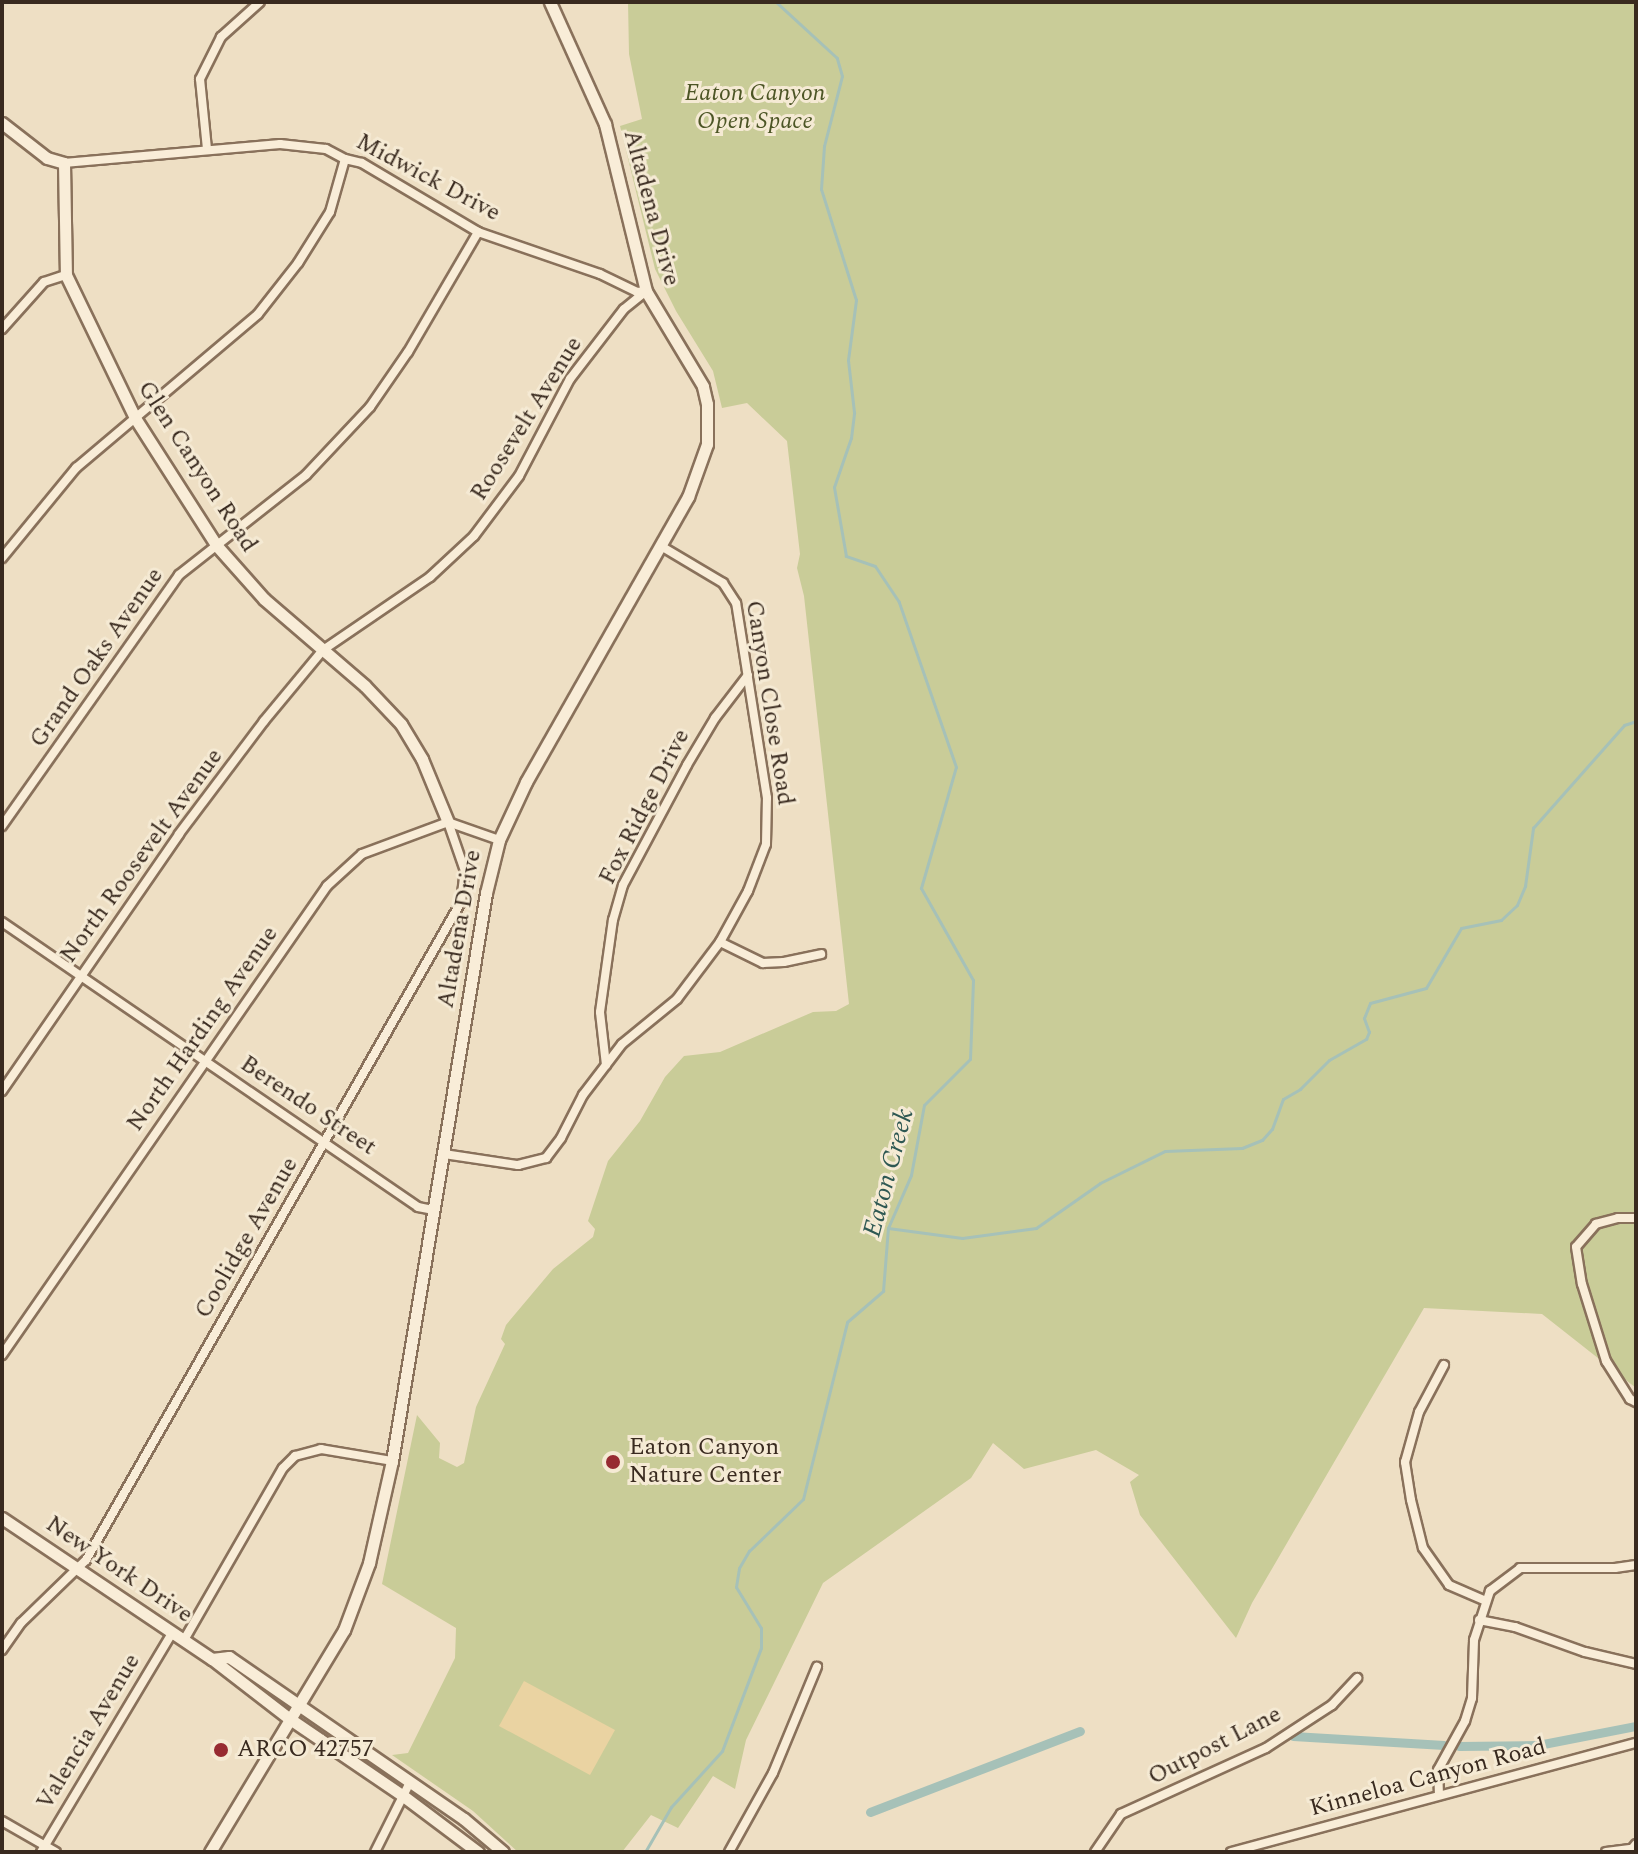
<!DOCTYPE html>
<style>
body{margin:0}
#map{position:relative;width:1638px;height:1854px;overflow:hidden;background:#eedfc4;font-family:Spectral,serif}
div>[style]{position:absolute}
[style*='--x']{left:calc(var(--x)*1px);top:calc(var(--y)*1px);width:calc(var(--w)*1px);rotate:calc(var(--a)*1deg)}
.green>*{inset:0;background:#c9cc98}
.sand>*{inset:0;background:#ead3a2}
.stream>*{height:3px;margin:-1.5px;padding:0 1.5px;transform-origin:1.5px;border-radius:1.5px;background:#a6c1b8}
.canal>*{height:9px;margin:-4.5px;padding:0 4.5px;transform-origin:4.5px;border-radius:4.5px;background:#a6c1b8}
.roads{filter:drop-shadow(2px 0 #89715b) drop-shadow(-2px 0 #89715b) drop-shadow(0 2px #89715b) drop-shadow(0 -2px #89715b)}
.street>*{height:8px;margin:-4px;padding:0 4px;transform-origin:4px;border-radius:4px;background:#f9edd8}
.secondary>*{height:11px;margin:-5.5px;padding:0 5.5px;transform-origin:5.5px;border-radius:5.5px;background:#f9edd8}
.dots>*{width:22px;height:22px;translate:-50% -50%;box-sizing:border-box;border:4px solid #f5ead4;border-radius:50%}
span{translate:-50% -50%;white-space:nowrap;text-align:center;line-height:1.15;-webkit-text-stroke:6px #f5ead4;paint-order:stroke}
.park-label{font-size:24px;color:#4c5525;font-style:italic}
.street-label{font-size:24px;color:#392a1f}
.poi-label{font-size:24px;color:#392a1f}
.left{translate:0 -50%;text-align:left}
.water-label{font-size:26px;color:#2e5853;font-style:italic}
.frame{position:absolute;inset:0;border:4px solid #392a1f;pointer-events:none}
</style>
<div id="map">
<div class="green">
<div style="clip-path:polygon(628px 2px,1636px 2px,1636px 1388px,1542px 1314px,1424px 1308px,1252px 1603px,1236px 1638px,1140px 1515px,1130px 1482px,1139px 1475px,1096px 1450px,1024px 1469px,993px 1443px,971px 1478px,823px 1583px,746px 1740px,735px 1789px,713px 1776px,678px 1828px,651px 1815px,622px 1852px,518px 1852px,473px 1811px,392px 1755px,408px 1753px,455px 1658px,456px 1628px,382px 1584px,417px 1415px,440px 1443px,439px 1458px,457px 1467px,464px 1463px,476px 1407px,505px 1344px,501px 1339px,506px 1325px,553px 1269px,593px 1237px,595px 1229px,588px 1221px,608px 1161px,640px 1121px,665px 1077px,684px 1056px,720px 1052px,813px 1012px,836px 1011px,849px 1004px,804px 596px,797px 568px,800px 554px,787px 441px,747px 403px,722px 408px,713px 371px,676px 311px,655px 269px,620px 126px,642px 119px,629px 54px)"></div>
</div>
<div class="sand">
<div style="clip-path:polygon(524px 1681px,615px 1730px,590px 1775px,499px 1726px)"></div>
</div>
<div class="stream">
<div style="--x:888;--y:1228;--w:75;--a:7.7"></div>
<div style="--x:962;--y:1238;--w:75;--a:-7.7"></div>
<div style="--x:1036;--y:1228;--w:78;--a:-35.1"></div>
<div style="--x:1100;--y:1183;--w:72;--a:-26.2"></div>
<div style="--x:1165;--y:1151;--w:77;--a:-2.2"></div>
<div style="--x:1242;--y:1148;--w:22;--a:-22"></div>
<div style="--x:1262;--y:1140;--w:15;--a:-48"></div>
<div style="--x:1272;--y:1129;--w:32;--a:-70"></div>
<div style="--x:1283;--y:1099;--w:20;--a:-30"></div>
<div style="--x:1300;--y:1089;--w:41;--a:-45"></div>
<div style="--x:1329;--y:1060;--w:43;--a:-29.6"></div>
<div style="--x:1366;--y:1039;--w:8;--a:-67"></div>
<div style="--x:1369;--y:1032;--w:15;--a:-110"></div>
<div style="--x:1364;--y:1018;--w:16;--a:-68"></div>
<div style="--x:1370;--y:1003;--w:58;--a:-15"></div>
<div style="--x:1426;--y:988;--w:69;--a:-59.7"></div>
<div style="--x:1461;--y:928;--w:41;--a:-11.3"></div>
<div style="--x:1501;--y:920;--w:22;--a:-43"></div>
<div style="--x:1517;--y:905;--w:21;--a:-67"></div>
<div style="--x:1525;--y:886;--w:59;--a:-82.1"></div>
<div style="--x:1533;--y:828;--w:137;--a:-48.5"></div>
<div style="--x:1624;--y:725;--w:13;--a:-18"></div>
<div style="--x:645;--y:1852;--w:52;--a:-60"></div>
<div style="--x:671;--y:1807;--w:76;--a:-47.7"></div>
<div style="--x:722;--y:1751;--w:110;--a:-69.3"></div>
<div style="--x:761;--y:1648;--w:20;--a:-90"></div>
<div style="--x:761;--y:1628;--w:48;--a:-121.4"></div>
<div style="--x:736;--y:1587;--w:19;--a:-81"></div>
<div style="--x:739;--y:1568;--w:20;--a:-60"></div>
<div style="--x:749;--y:1551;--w:75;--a:-43.9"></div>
<div style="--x:803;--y:1499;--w:182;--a:-76"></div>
<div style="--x:847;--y:1322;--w:48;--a:-40.7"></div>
<div style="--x:883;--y:1291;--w:63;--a:-85.5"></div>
<div style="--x:888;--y:1228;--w:58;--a:-66.5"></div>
<div style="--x:911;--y:1175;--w:71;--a:-79.5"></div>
<div style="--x:924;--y:1105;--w:65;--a:-45"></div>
<div style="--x:970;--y:1059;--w:79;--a:-87.8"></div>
<div style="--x:973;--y:980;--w:106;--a:-119.5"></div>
<div style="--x:921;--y:888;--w:126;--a:-73.9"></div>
<div style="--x:956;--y:767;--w:175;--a:-109.1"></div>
<div style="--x:899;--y:602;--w:43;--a:-123.7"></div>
<div style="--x:875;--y:566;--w:31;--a:-161"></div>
<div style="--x:846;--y:556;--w:70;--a:-99.9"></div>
<div style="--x:834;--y:487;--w:52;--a:-70.9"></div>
<div style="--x:851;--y:438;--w:26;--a:-83"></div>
<div style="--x:854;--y:412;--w:52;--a:-96.6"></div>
<div style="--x:848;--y:360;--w:61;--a:-82.4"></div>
<div style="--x:856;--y:300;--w:116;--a:-107.5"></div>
<div style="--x:821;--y:189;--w:43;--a:-86"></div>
<div style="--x:824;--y:146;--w:72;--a:-75.6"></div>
<div style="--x:842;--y:76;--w:19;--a:-106"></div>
<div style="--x:837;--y:58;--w:83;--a:-137.4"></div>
</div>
<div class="canal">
<div style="--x:1293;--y:1736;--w:151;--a:3.4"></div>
<div style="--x:1459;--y:1746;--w:79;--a:-0.7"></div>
<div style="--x:1538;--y:1745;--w:100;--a:-11"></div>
<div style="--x:870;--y:1812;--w:225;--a:-21.1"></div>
</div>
<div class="roads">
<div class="street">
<div style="--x:207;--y:149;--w:70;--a:-95.7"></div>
<div style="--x:200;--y:79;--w:47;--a:-63.4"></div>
<div style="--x:221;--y:37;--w:52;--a:-41.9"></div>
<div style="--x:64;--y:163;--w:217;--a:-5"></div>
<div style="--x:280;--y:144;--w:46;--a:6.2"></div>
<div style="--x:326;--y:149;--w:21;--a:28"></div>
<div style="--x:345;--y:159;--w:17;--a:13"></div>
<div style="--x:362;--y:163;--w:135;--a:30.7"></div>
<div style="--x:478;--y:232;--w:129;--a:19"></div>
<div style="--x:600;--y:274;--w:41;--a:25.9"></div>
<div style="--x:637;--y:292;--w:9;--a:-6"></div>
<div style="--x:2;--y:329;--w:63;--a:-48.2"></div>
<div style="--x:44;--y:282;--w:23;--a:-18"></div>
<div style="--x:2;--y:558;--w:117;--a:-50.6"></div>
<div style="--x:76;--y:468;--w:238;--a:-40.2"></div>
<div style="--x:258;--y:314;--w:65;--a:-51.9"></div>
<div style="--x:298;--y:263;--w:60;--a:-57.9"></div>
<div style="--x:330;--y:212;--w:55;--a:-74.2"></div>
<div style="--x:2;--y:826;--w:307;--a:-54.8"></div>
<div style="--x:179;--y:575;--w:162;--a:-38.2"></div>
<div style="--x:306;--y:475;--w:93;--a:-46.7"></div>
<div style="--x:370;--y:407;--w:67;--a:-55.4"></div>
<div style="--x:408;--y:352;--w:139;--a:-59.7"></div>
<div style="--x:2;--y:922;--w:504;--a:34.41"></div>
<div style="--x:418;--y:1207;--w:16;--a:11"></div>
<div style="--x:720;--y:942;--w:48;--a:26"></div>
<div style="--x:763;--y:963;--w:21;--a:-3"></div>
<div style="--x:784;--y:962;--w:38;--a:-12"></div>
<div style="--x:606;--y:1065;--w:53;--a:-96.5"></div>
<div style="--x:600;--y:1012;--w:93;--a:-82"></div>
<div style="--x:613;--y:920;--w:36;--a:-74"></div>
<div style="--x:623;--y:885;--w:136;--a:-61.9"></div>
<div style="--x:687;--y:765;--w:55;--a:-59.2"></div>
<div style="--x:715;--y:718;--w:54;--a:-52.5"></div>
<div style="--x:2;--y:1091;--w:312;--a:-55.4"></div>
<div style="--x:179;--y:834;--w:141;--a:-53"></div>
<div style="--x:264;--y:721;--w:92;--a:-50.3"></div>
<div style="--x:323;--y:650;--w:130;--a:-34.3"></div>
<div style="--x:430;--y:577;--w:60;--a:-43"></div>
<div style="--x:474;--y:536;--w:75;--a:-53.1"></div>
<div style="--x:519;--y:476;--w:110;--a:-62.3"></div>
<div style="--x:570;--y:379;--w:88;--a:-52.4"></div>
<div style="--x:624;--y:309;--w:28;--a:-39"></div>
<div style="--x:444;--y:1154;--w:75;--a:8.5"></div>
<div style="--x:518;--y:1165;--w:29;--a:-14"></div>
<div style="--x:546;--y:1158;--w:25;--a:-53"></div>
<div style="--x:561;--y:1138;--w:48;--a:-62.9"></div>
<div style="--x:583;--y:1095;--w:64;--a:-52.6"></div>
<div style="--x:622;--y:1044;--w:71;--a:-39.3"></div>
<div style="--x:677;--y:999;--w:71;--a:-53"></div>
<div style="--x:720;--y:942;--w:58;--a:-61.2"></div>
<div style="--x:748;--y:891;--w:50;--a:-69"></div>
<div style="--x:766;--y:844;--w:46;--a:-88.8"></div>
<div style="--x:767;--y:798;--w:197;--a:-99"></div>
<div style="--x:736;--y:603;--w:24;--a:-123"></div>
<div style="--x:723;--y:583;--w:72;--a:-149.2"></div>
<div style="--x:1636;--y:1218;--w:18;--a:180"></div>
<div style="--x:1618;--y:1218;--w:23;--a:165"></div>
<div style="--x:1596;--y:1224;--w:30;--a:131"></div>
<div style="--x:1576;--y:1247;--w:37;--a:81"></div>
<div style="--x:1582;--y:1284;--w:81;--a:72.7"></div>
<div style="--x:1606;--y:1361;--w:45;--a:57.7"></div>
<div style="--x:1630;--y:1399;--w:7;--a:27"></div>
<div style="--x:2;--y:1355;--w:571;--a:-55.28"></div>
<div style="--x:327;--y:886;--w:47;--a:-42.4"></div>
<div style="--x:362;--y:854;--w:92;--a:-20.4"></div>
<div style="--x:448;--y:822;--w:54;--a:19.4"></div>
<div style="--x:1444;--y:1365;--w:53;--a:118"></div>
<div style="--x:1419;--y:1412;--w:52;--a:105.6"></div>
<div style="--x:1405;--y:1462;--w:38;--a:81"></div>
<div style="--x:1411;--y:1500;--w:49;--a:76"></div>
<div style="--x:1423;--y:1548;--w:45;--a:54.9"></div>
<div style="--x:1449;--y:1585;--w:40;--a:23.4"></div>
<div style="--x:1479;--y:1620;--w:37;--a:11"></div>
<div style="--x:1515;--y:1627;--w:74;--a:19.7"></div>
<div style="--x:1585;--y:1652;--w:52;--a:13.2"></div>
<div style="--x:184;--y:1640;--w:198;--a:-60.1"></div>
<div style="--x:283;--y:1468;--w:17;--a:-45"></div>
<div style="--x:295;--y:1456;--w:27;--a:-15"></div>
<div style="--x:321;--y:1449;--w:72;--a:9.6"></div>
<div style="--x:2;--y:1650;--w:33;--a:-55"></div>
<div style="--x:21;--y:1623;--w:91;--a:-44.1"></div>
<div style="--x:86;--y:1560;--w:757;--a:-60.32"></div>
<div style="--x:461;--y:902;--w:31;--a:-83"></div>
<div style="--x:465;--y:871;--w:52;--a:-109.1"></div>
<div style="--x:1439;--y:1795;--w:25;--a:-92"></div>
<div style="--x:1438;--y:1770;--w:56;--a:-61.1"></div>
<div style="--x:1465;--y:1721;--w:24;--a:-73"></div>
<div style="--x:1472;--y:1698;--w:58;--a:-88"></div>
<div style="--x:1474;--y:1640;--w:52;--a:-71.9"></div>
<div style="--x:1490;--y:1591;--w:38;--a:-37"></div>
<div style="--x:1520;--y:1568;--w:95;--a:0"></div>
<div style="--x:1615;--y:1568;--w:21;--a:-8"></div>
<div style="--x:2;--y:1821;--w:62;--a:29.9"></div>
<div style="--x:41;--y:1852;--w:255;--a:-59.1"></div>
<div style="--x:375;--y:1852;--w:78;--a:-63.4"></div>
<div style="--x:729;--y:1852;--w:90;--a:-60.9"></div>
<div style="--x:773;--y:1773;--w:115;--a:-67.5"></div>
<div style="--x:1095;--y:1852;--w:46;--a:-55.6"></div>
<div style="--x:1121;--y:1814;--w:159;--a:-24.5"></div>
<div style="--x:1266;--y:1748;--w:79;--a:-33.1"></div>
<div style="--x:1332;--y:1705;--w:37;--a:-47"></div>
<div style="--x:1231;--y:1852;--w:419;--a:-15.1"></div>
<div style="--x:1606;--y:1852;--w:26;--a:-7"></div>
<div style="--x:1632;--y:1849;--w:6;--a:-51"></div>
</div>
<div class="secondary">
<div style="--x:2;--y:123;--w:57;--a:37.9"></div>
<div style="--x:47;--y:158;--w:18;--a:16"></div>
<div style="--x:64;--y:163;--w:112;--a:89"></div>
<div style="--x:66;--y:275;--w:159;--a:64.2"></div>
<div style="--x:135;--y:418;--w:152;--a:57.4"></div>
<div style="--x:217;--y:546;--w:71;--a:48.4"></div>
<div style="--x:264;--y:599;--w:133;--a:40.7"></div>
<div style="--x:365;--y:686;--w:52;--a:46.5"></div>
<div style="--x:401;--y:724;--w:41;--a:59"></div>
<div style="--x:422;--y:759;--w:68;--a:67.6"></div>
<div style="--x:2;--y:1518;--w:253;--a:33.9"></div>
<div style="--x:212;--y:1659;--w:98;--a:37.6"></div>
<div style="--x:290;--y:1719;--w:135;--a:34.2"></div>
<div style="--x:402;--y:1795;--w:95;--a:36.9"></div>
<div style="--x:212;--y:1659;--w:17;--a:-7"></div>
<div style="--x:229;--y:1657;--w:285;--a:34.6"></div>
<div style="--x:464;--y:1819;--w:51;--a:40.2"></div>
<div style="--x:210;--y:1852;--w:259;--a:-58.9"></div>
<div style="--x:344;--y:1630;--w:72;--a:-69.5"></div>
<div style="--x:369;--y:1563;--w:105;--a:-77.3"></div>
<div style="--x:392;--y:1461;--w:576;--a:-80.6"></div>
<div style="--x:486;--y:893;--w:55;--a:-76.2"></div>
<div style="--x:499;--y:840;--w:64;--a:-65"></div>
<div style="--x:526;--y:782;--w:328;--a:-60.4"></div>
<div style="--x:688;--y:497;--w:56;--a:-70.3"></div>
<div style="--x:707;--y:444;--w:40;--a:-90"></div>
<div style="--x:707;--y:404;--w:18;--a:-103"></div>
<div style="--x:703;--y:386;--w:111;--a:-121"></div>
<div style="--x:646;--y:291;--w:172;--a:-103.8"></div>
<div style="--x:605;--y:124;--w:134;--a:-114.3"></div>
</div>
</div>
<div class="dots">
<div style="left:613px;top:1462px;background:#972b32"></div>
<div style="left:221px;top:1750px;background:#972b32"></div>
</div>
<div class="park-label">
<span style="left:755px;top:108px">Eaton Canyon<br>Open Space</span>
</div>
<div class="street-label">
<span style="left:428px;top:178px;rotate:28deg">Midwick Drive</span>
<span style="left:651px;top:208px;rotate:75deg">Altadena Drive</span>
<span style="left:527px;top:419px;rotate:-58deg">Roosevelt Avenue</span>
<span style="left:197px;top:467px;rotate:57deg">Glen Canyon Road</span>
<span style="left:97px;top:658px;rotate:-55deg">Grand Oaks Avenue</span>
<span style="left:769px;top:703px;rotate:81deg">Canyon Close Road</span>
<span style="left:645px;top:807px;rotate:-63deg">Fox Ridge Drive</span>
<span style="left:142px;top:856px;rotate:-54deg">North Roosevelt Avenue</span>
<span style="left:460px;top:929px;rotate:-80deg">Altadena Drive</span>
<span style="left:203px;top:1029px;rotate:-55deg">North Harding Avenue</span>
<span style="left:308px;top:1106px;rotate:34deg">Berendo Street</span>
<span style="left:247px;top:1238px;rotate:-60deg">Coolidge Avenue</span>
<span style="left:119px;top:1570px;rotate:34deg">New York Drive</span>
<span style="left:89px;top:1732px;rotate:-59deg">Valencia Avenue</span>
<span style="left:1215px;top:1746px;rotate:-27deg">Outpost Lane</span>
<span style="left:1428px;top:1778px;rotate:-15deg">Kinneloa Canyon Road</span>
</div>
<div class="poi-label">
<span class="left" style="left:629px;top:1462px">Eaton Canyon<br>Nature Center</span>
<span class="left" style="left:237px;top:1750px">ARCO 42757</span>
</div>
<div class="water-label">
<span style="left:889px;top:1173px;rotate:-75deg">Eaton Creek</span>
</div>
<div class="frame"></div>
</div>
